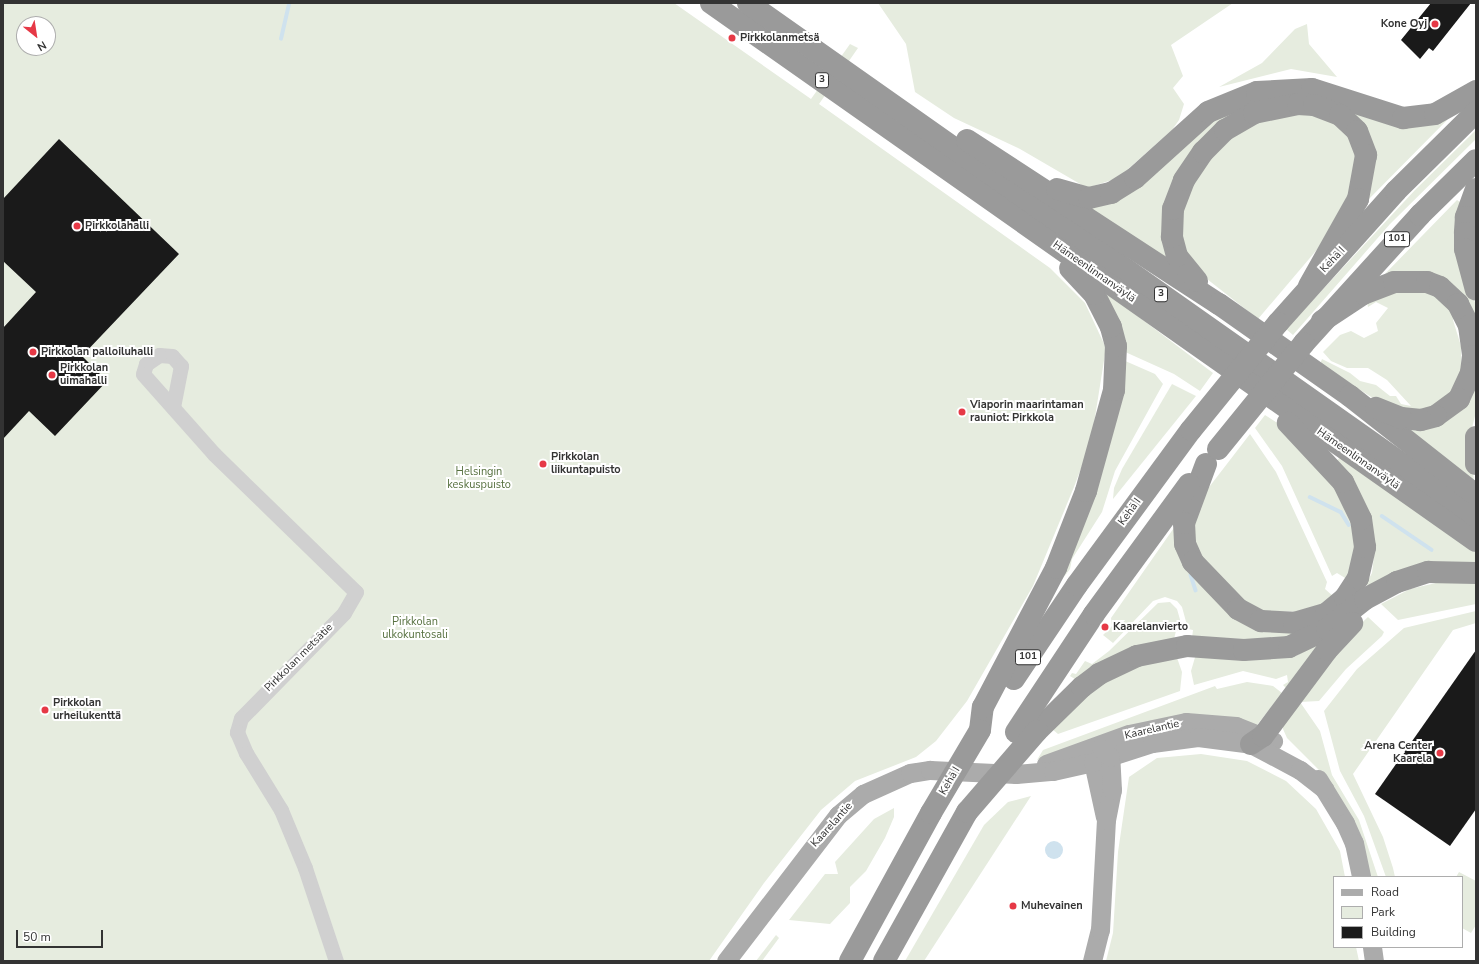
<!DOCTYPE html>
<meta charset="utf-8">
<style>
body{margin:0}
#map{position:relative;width:1479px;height:964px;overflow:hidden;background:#fff;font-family:"Nunito Sans",sans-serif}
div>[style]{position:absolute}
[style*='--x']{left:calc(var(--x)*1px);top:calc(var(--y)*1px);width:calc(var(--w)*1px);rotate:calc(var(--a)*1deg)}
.green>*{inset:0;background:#e6ecdf}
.water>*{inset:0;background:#cfe2ee}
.round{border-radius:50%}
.stream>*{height:3.5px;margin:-1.75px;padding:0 1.75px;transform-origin:1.75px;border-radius:1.75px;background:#cfe2ee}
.building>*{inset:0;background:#1a1a1a}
.minor>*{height:15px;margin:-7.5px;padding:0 7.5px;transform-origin:7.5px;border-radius:7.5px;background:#d0d0d0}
.major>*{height:19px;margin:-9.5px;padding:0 9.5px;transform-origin:9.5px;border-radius:9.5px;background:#ababab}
.highway>*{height:22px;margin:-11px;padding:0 11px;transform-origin:11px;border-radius:11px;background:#9a9a9a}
.highway-bridge>*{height:22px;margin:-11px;padding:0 11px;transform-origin:11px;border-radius:11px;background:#9a9a9a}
.dots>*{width:11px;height:11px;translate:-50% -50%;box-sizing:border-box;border:2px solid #fff;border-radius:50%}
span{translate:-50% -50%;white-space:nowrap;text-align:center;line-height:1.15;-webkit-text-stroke:4px #fff;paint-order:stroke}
.shield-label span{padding:1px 3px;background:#fff;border:1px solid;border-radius:3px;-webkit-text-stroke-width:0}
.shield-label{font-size:10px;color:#333;font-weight:700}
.poi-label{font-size:11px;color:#333;font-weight:700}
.right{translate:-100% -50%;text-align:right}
.left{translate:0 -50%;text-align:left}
.street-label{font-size:11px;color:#333}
.park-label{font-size:11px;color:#56703f}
.frame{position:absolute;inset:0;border:4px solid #333;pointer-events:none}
.legend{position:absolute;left:1333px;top:876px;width:130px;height:72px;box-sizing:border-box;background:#fff;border:1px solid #adadad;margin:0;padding:5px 7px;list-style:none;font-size:12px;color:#333}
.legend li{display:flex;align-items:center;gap:8px;height:20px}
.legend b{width:20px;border:1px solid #adadad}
.north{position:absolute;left:16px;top:16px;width:40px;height:40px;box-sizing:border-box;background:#fff;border:1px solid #adadad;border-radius:50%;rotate:150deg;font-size:11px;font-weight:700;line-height:16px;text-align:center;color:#333}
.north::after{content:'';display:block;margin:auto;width:14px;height:18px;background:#e63946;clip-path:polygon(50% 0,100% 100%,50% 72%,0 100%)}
.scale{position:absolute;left:16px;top:930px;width:87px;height:18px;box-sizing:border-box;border:2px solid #333;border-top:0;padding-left:5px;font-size:12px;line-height:14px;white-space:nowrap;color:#333;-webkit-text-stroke:3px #fff;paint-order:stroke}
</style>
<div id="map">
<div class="green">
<div style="clip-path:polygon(evenodd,3px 3px,674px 3px,811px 99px,850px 44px,858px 48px,819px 104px,1050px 268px,1085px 303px,1106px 348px,1091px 442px,1074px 487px,1033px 586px,967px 701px,936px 741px,916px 757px,855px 781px,821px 810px,764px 883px,709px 961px,3px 961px,3px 3px,24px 24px,48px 24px,48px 48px,24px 48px,24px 24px)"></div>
<div style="clip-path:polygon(878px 3px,1233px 3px,1171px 45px,1183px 76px,1173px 88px,1184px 104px,1179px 120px,1172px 130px,1118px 178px,1087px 188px,1020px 149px,954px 118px,915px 92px,906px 44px)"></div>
<div style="clip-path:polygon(1307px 24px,1309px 44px,1337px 77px,1291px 69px,1219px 87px,1262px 63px,1295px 29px)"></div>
<div style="clip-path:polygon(1280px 94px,1330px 98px,1401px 124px,1426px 123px,1455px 112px,1363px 205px,1373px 166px,1372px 150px,1364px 131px,1347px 112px,1322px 101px,1307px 99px,1275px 102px,1248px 111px,1208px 138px,1191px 155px,1178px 176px,1163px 220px,1166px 243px,1174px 266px,1081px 204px,1117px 196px,1137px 184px,1197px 129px,1218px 114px,1261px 97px)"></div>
<div style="clip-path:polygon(1295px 111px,1334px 119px,1356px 145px,1358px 175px,1326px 239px,1258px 319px,1193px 268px,1178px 233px,1179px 219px,1195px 173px,1244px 127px)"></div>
<div style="clip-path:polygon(1476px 130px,1476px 139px,1390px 224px,1293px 335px,1286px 329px,1415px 190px)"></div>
<div style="clip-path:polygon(1457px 200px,1460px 202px,1468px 284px,1476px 305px,1476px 331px,1462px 298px,1382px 277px)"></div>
<div style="clip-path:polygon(1389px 290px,1435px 292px,1455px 315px,1453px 320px,1461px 346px,1462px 383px,1430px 413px,1382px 404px,1320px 364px,1322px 359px,1350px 373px,1360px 381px,1376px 385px,1390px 396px,1396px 396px,1401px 404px,1411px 406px,1387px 380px,1368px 368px,1347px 368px,1331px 361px,1323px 352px,1340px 335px,1351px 331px,1364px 338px,1378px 331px,1376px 323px,1388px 308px,1376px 302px,1368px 307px,1367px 302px)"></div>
<div style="clip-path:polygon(1106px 292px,1213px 373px,1200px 391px,1174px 374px,1123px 351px)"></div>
<div style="clip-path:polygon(1123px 360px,1155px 374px,1163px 384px,1115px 471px,1102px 512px,1072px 559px,1070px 569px,1057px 586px)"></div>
<div style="clip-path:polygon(1476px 376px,1476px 412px,1470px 436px,1474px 481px,1399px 424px,1409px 426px)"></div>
<div style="clip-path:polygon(1172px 384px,1196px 396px,1113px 499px,1114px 488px,1122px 469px)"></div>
<div style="clip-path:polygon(1265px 415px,1279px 424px,1322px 466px,1357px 525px,1350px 581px,1337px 573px,1332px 576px,1282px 466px,1255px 428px)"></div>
<div style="clip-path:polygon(1250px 434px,1276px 472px,1327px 582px,1325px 589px,1334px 597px,1313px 612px,1255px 611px,1205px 566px,1190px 527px,1203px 495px)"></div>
<div style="clip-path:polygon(1340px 457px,1476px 553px,1476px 563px,1434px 562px,1370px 588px,1366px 584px,1372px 573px,1375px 547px,1335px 463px)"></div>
<div style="clip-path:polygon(1178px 522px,1201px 581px,1302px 628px,1294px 640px,1192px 638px,1193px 630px,1188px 629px,1182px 607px,1177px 601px,1165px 597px,1153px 601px,1113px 643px,1103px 635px,1112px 626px,1111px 618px)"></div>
<div style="clip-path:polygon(1436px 583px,1476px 583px,1476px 604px,1398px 620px,1381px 604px,1410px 589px)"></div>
<div style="clip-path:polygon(1170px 602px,1177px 609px,1183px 630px,1176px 631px,1174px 639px,1078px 681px,1070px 676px,1072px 673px,1076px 674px,1085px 661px,1092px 664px,1109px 651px,1158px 603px)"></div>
<div style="clip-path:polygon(1476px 611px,1476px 623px,1453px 630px,1353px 774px,1383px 837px,1393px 868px,1395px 877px,1386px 877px,1364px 816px,1340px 771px,1324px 711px,1357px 669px,1404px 628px)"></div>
<div style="clip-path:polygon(1368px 617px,1384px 632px,1382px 636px,1346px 669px,1319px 701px,1300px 702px,1320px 731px,1332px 775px,1359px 820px,1378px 877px,1368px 877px,1322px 773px,1287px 738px,1283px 729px,1283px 723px,1354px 630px)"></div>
<div style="clip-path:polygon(1326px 638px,1257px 725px,1153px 721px,1037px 760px,1043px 750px,1215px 686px,1217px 689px,1247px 682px,1273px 686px,1282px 693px,1286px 688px,1283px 685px,1288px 682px,1287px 675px,1276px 679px,1243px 671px,1194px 685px,1191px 671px,1196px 654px,1296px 656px)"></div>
<div style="clip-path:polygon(1176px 655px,1182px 672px,1180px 691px,1058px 734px,1052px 729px,1091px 690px,1132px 667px)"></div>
<div style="clip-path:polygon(1201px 754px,1247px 761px,1286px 781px,1316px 809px,1340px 851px,1345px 877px,1334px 877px,1334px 947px,1356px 947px,1359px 961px,1106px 961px,1113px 933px,1118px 852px,1129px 777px,1157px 758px)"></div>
<div style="clip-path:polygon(1031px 796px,924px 961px,905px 961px,984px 825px,1008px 802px)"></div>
<div style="clip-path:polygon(894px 808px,894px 817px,885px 838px,866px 871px,850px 887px,850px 903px,830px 924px,789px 920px,825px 874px,838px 874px,835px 862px,874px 819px)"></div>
<div style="clip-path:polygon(1459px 872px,1476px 881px,1476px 925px,1471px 933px,1462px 928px,1462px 877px,1456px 877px)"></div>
<div style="clip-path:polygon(776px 935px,779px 938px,762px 961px,756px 961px)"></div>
</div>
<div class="water">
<div class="round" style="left:1045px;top:841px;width:18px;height:18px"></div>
</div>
<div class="stream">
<div style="--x:281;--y:39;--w:37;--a:-77"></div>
<div style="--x:1310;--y:497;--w:34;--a:26"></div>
<div style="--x:1341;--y:512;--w:15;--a:58"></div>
<div style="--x:1382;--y:516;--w:60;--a:34.2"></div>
<div style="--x:1191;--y:575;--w:16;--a:72"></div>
</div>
<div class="building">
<div style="clip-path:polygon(1431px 3px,1471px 3px,1433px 51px,1429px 48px,1420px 59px,1401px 40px)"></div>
<div style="clip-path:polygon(59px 139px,179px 254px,82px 356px,107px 381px,55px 436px,29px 411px,3px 439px,3px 328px,36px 292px,3px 261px,3px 199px)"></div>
<div style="clip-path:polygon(1476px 650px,1476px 809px,1450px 846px,1375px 794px)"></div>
</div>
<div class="minor">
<div style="--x:173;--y:407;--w:42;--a:-79"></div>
<div style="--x:181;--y:366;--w:13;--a:-132"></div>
<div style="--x:172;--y:356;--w:13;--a:-176"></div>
<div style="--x:159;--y:355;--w:16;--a:145"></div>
<div style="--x:146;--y:364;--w:10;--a:107"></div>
<div style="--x:143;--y:374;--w:107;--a:48.4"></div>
<div style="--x:214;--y:454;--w:198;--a:44.2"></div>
<div style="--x:356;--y:592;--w:24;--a:120"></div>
<div style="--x:344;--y:613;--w:147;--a:134.4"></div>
<div style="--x:241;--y:718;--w:15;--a:106"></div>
<div style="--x:237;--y:732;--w:23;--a:67"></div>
<div style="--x:246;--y:753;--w:67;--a:58.4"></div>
<div style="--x:281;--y:810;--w:63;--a:67.5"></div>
<div style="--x:305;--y:868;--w:98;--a:71.6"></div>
</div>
<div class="major">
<div style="--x:1096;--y:749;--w:13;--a:103"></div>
<div style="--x:1093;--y:762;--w:56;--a:77.7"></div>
<div style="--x:1046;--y:764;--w:88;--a:-19.9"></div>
<div style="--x:1129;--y:734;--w:58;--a:-11.9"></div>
<div style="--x:1186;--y:722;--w:50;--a:4.6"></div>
<div style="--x:1236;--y:726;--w:40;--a:22"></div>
<div style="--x:1318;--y:779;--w:52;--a:58.5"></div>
<div style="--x:1345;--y:823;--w:22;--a:66"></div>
<div style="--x:1354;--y:843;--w:35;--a:78"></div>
<div style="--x:1372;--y:947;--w:14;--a:82"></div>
<div style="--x:726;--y:961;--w:184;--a:-52.5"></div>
<div style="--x:838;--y:815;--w:33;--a:-40"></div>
<div style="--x:863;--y:794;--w:51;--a:-24.1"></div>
<div style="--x:910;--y:773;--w:20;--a:-9"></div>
<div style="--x:930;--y:770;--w:86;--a:2.7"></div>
<div style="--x:1016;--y:774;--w:37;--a:-5"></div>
<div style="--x:1053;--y:771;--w:41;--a:-12.7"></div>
<div style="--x:1093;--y:762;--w:62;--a:-17.9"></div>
<div style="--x:1152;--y:743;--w:46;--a:-7.4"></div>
<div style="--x:1198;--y:737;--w:53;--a:7.5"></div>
<div style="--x:1251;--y:744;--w:55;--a:28"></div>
<div style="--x:1300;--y:770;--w:31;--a:38"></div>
<div style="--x:1092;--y:961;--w:32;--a:-76"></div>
<div style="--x:1100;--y:930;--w:110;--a:-86.9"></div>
<div style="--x:1106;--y:820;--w:31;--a:-79"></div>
<div style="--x:1112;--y:790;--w:33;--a:-93"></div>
<div style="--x:1110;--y:757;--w:13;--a:-135"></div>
</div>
<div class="highway">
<div style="--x:711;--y:3;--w:935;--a:35.12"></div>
<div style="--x:748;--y:3;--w:891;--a:35.17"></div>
<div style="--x:967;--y:140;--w:301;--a:33.1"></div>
<div style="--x:1219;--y:304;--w:160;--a:35.1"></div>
<div style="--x:1350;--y:396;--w:160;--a:38.2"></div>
<div style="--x:1057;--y:189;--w:33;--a:16"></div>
<div style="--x:1089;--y:198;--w:23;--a:-13"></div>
<div style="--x:1111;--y:193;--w:28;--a:-32"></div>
<div style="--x:1135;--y:178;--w:98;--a:-42.1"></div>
<div style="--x:1208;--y:112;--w:53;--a:-22.2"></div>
<div style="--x:1257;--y:92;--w:55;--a:-3.1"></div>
<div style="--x:1312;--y:89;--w:96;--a:17.7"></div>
<div style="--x:1403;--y:118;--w:32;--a:-7"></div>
<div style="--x:1435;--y:114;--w:47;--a:-29.3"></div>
<div style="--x:1476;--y:189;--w:30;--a:110"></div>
<div style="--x:1466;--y:217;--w:16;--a:94"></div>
<div style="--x:1465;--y:233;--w:16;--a:90"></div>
<div style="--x:1465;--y:249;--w:42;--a:75"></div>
<div style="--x:1197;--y:281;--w:32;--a:-129"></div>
<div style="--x:1177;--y:256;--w:20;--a:-105"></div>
<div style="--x:1172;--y:237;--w:28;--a:-88"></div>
<div style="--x:1173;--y:209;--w:31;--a:-69"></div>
<div style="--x:1184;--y:180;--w:34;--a:-56"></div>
<div style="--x:1203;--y:152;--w:31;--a:-45"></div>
<div style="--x:1225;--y:130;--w:34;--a:-30"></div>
<div style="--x:1254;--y:113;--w:45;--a:-11.6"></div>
<div style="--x:1298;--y:104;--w:16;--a:4"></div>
<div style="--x:1314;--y:105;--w:28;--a:21"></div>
<div style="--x:1340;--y:115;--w:23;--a:43"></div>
<div style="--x:1357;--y:131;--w:26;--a:69"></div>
<div style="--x:1366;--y:155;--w:45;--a:100.3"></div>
<div style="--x:1358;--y:199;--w:100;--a:119.4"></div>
<div style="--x:1322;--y:321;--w:49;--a:-33.4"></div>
<div style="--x:1363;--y:294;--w:33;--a:-21"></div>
<div style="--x:1394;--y:282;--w:33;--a:0"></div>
<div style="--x:1427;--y:282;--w:14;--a:21"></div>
<div style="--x:1440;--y:287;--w:25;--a:43"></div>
<div style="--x:1458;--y:304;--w:25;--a:63"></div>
<div style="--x:1469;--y:326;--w:30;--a:82"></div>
<div style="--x:1473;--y:356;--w:17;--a:97"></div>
<div style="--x:1471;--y:373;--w:29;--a:115"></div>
<div style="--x:1459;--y:399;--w:29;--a:144"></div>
<div style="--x:1436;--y:416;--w:16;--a:165"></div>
<div style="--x:1421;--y:420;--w:20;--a:-174"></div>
<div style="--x:1401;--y:418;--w:27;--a:-158"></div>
<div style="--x:1278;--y:323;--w:177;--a:-48.2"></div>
<div style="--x:1396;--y:191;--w:112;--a:-44.6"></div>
<div style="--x:1304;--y:343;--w:173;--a:-47.8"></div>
<div style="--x:1420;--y:215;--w:78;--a:-44.5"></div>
<div style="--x:1476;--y:437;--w:27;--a:90"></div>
<div style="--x:1206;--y:464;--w:63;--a:110.4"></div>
<div style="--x:1184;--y:523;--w:21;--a:87"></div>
<div style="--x:1185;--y:544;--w:20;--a:66"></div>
<div style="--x:1193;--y:562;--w:65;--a:46.2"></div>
<div style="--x:1238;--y:609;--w:26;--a:28"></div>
<div style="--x:1261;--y:621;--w:33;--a:3"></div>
<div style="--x:1294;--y:623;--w:33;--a:-16"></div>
<div style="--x:1326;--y:614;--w:25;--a:-40"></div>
<div style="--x:1345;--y:598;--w:24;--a:-57"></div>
<div style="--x:1358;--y:578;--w:32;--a:-77"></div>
<div style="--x:1365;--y:547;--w:28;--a:-98"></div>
<div style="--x:1361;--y:519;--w:41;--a:-115.9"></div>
<div style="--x:1343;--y:482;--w:81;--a:-133"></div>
<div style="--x:1014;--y:679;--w:113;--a:-56.2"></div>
<div style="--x:1077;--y:585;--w:192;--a:-53.7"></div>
<div style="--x:980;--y:730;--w:23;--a:-83"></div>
<div style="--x:983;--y:707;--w:157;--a:-62.3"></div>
<div style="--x:1056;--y:568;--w:83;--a:-68.7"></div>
<div style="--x:1086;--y:491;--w:105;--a:-74.5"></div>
<div style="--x:1114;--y:390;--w:44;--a:-87.4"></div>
<div style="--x:1116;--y:346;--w:20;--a:-105"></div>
<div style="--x:1111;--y:327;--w:37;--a:-117"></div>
<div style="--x:1094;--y:294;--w:35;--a:-133"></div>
<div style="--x:1037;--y:731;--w:63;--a:-44.4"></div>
<div style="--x:1082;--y:687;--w:21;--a:-37"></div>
<div style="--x:1099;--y:674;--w:42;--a:-25.3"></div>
<div style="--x:1137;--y:656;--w:51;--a:-11.3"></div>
<div style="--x:1187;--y:646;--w:57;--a:4"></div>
<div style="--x:1244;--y:650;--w:45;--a:-3.8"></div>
<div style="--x:1289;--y:647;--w:42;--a:-25.3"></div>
<div style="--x:1327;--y:629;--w:48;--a:-38.3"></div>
<div style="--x:1365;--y:599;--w:36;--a:-28"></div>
<div style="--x:1397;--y:582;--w:33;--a:-18"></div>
<div style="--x:1428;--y:572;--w:48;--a:1.2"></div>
<div style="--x:1016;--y:732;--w:141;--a:-56.5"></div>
<div style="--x:1094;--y:614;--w:161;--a:-53.8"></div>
<div style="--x:1251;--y:744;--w:14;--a:-34"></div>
<div style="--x:1263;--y:736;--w:107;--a:-53.3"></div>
<div style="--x:1327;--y:650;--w:37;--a:-47"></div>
<div style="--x:850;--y:961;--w:169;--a:-61.3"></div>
<div style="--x:884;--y:961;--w:171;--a:-60.9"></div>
</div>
<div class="highway-bridge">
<div style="--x:1191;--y:430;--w:138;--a:-50.9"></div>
<div style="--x:1218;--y:449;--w:136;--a:-50.9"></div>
<div style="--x:967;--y:812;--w:107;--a:-49.2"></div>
<div style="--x:931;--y:813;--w:96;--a:-59.4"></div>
</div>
<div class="dots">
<div style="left:1435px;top:24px;background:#e63946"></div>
<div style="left:732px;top:38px;background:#e63946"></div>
<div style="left:77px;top:226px;background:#e63946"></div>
<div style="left:33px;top:352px;background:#e63946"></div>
<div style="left:52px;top:375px;background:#e63946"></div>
<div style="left:962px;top:412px;background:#e63946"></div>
<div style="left:543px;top:464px;background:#e63946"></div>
<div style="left:1105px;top:627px;background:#e63946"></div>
<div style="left:45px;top:710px;background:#e63946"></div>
<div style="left:1440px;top:753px;background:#e63946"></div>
<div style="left:1013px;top:906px;background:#e63946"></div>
</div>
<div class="shield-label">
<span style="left:822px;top:80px">3</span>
<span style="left:1397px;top:239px">101</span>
<span style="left:1161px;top:294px">3</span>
<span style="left:1028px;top:657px">101</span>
</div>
<div class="poi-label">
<span class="right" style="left:1427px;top:24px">Kone Oyj</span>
<span class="left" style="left:740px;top:38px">Pirkkolanmetsä</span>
<span class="left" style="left:85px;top:226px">Pirkkolahalli</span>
<span class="left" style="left:41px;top:352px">Pirkkolan palloiluhalli</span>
<span class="left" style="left:60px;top:375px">Pirkkolan<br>uimahalli</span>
<span class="left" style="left:970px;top:412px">Viaporin maarintaman<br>rauniot: Pirkkola</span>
<span class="left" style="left:551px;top:464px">Pirkkolan<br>liikuntapuisto</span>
<span class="left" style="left:1113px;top:627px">Kaarelanvierto</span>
<span class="left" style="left:53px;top:710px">Pirkkolan<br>urheilukenttä</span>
<span class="right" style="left:1432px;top:753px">Arena Center<br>Kaarela</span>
<span class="left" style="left:1021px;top:906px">Muhevainen</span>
</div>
<div class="street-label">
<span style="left:1333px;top:260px;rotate:-47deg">Kehä I</span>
<span style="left:1094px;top:272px;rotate:35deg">Hämeenlinnanväylä</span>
<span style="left:1358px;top:459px;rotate:35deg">Hämeenlinnanväylä</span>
<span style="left:1130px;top:512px;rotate:-54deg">Kehä I</span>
<span style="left:299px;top:658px;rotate:-45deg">Pirkkolan metsätie</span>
<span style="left:1152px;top:730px;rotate:-13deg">Kaarelantie</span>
<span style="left:950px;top:781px;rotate:-60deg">Kehä I</span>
<span style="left:832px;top:825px;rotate:-48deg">Kaarelantie</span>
</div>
<div class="park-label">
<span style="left:479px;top:479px">Helsingin<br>keskuspuisto</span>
<span style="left:415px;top:629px">Pirkkolan<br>ulkokuntosali</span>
</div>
<div class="frame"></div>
<ul class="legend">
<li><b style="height:5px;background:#ababab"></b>Road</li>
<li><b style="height:11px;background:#e6ecdf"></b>Park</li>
<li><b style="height:11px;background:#1a1a1a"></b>Building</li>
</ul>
<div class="north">N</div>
<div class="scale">50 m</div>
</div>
